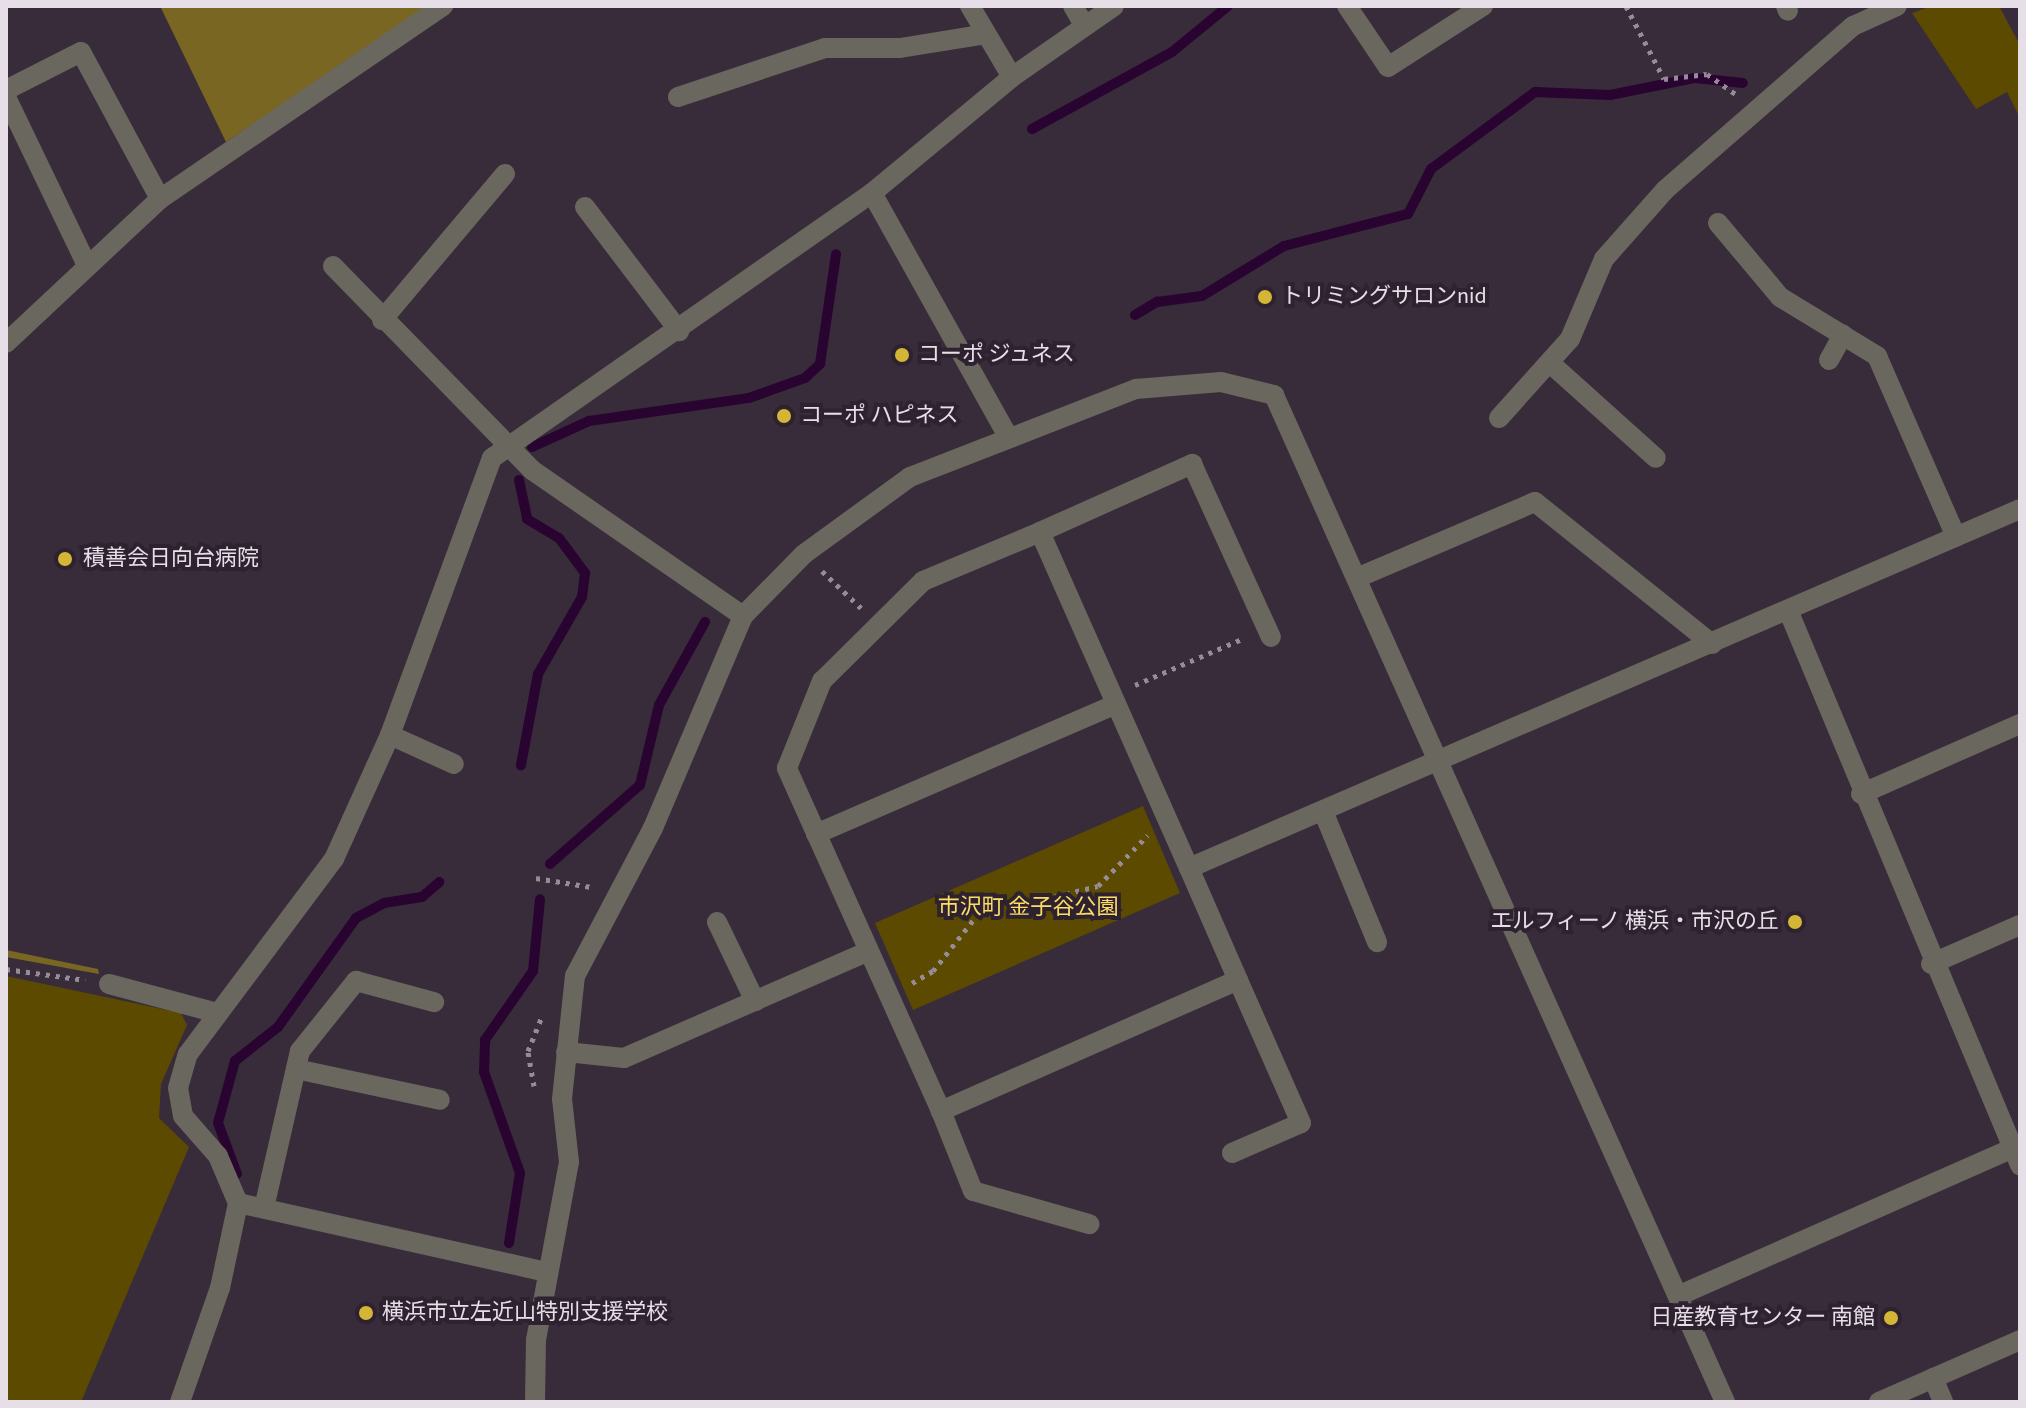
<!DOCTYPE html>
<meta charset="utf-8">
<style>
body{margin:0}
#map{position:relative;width:2026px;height:1408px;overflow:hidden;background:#382c3b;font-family:"Source Sans 3","Noto Sans JP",sans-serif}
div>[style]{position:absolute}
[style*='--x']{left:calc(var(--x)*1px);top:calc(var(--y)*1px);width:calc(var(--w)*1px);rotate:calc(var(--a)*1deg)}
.green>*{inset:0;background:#5b4a00}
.forest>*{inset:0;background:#786622}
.stream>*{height:10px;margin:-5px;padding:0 5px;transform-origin:5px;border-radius:5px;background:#290431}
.path>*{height:5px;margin-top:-2.5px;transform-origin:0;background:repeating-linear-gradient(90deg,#968c98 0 4px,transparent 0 10px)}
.lane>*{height:20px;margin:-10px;padding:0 10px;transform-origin:10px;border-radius:10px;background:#6a675e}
.street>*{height:20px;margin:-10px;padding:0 10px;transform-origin:10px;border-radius:10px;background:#6a675e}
.dots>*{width:22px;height:22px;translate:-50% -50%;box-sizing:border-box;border:4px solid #2e2231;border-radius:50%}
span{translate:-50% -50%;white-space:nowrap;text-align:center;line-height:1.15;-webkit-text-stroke:8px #2e2231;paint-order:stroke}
.poi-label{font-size:22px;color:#e7dfe8}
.left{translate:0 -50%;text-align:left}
.right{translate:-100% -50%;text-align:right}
.park-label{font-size:22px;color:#fbdc65}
.frame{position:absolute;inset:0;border:8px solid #e7dfe8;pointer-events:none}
</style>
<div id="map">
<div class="green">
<div style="clip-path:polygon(1932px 6px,1999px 6px,2020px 45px,2020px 118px,2007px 92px,1976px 109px,1912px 13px)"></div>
<div style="clip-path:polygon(1143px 806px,1180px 893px,913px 1010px,875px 923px)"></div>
<div style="clip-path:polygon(6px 976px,181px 1013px,187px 1025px,161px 1084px,159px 1118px,189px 1147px,81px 1402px,6px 1402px)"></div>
</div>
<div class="forest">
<div style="clip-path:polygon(160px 6px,430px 6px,226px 142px)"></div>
<div style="clip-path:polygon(6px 950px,98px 969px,99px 974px,6px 957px)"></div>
</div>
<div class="stream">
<div style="--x:1032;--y:129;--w:160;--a:-28.8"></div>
<div style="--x:1172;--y:52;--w:72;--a:-39.4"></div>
<div style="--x:1135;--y:315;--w:26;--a:-31"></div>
<div style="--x:1157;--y:302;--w:45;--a:-7.6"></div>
<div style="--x:1202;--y:296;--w:96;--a:-31.4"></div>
<div style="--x:1284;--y:246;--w:128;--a:-14.5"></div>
<div style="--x:1408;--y:214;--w:51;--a:-62.9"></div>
<div style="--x:1431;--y:169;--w:129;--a:-36.5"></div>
<div style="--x:1535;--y:92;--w:75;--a:2.3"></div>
<div style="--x:1610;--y:95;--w:87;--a:-11.3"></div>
<div style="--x:1695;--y:78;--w:48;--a:5.9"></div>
<div style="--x:532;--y:447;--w:63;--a:-24.5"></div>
<div style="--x:589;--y:421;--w:162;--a:-8.2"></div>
<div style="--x:749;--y:398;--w:59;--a:-19.7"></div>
<div style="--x:805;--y:378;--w:21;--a:-43"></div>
<div style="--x:820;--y:364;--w:111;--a:-81.7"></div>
<div style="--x:519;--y:480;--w:40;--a:78"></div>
<div style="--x:527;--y:519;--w:37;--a:31"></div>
<div style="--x:559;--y:538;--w:44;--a:53.4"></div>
<div style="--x:585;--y:573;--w:24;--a:97"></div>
<div style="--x:582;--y:597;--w:89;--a:119.7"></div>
<div style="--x:538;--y:674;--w:93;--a:100.6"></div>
<div style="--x:550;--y:864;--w:120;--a:-41.3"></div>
<div style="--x:640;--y:785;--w:82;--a:-76.6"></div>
<div style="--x:659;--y:705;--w:95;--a:-61"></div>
<div style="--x:237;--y:1174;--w:54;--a:-110.4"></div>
<div style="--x:218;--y:1123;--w:64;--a:-74.7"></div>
<div style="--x:235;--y:1061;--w:55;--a:-38.3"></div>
<div style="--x:278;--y:1027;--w:134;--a:-54.4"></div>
<div style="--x:356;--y:918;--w:32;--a:-28"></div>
<div style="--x:384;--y:903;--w:38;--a:-9"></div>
<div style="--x:422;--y:897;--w:23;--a:-41"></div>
<div style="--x:509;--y:1243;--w:71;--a:-81.1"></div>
<div style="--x:520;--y:1173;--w:107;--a:-109.6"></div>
<div style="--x:484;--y:1072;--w:32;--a:-88"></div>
<div style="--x:485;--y:1040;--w:84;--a:-55.2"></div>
<div style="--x:533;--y:971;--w:72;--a:-84.4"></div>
</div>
<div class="path">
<div style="--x:1626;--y:6;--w:82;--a:62.5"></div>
<div style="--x:1664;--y:79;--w:43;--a:-6.6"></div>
<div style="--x:1707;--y:74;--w:37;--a:35"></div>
<div style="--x:822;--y:571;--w:54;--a:43.5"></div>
<div style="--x:1135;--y:685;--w:119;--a:-23.3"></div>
<div style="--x:536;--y:878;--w:56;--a:9.3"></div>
<div style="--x:6;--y:969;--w:80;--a:7.9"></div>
<div style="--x:912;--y:983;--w:24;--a:-30"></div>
<div style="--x:933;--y:971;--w:73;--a:-51.7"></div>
<div style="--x:978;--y:914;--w:123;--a:-13.1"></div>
<div style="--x:1098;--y:886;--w:71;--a:-45.6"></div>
<div style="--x:534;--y:1086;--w:36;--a:-100"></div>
<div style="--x:528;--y:1051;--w:35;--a:-68"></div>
</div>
<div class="lane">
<div style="--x:1829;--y:360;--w:29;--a:-61"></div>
<div style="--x:1550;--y:363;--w:142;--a:41.9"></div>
<div style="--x:390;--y:735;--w:70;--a:24.4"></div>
<div style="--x:296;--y:1069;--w:147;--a:12.1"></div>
<div style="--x:264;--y:1208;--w:161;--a:-77.1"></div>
<div style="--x:300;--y:1051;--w:90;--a:-51.3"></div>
<div style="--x:356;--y:981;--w:81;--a:15.1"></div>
</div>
<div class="street">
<div style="--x:970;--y:6;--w:82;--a:59.4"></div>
<div style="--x:1073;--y:6;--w:22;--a:60"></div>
<div style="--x:1347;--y:6;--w:73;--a:56.1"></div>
<div style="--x:1388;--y:67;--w:113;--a:-32.7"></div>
<div style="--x:1786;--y:6;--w:5;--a:68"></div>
<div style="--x:6;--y:90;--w:84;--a:-26.9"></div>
<div style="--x:81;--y:52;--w:167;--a:61.7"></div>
<div style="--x:6;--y:97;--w:184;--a:64.3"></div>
<div style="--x:678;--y:97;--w:155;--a:-18.4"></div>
<div style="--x:825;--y:48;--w:75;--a:0"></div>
<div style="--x:900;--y:48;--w:87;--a:-9.2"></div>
<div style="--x:872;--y:193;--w:277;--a:60.8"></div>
<div style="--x:585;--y:207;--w:156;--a:52.8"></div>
<div style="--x:1718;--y:223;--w:97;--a:50"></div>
<div style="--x:1780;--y:297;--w:114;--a:31.3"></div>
<div style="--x:1877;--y:356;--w:197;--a:66.4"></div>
<div style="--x:333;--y:266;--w:285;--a:45.7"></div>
<div style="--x:532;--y:470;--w:257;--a:34.7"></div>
<div style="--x:382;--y:320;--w:191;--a:-49.9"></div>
<div style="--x:6;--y:343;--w:211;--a:-43.1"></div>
<div style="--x:160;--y:199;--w:343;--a:-34.3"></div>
<div style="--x:1499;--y:418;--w:106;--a:-48.1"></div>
<div style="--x:1570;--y:339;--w:87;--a:-67"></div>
<div style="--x:1604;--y:259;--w:92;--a:-48.5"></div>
<div style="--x:1665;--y:190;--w:249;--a:-41.1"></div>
<div style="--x:1853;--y:26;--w:48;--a:-24.4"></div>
<div style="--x:1040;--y:532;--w:167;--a:-24.1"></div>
<div style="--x:1192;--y:464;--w:190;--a:65.5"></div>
<div style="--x:1359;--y:577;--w:191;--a:-23.1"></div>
<div style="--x:1535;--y:502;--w:227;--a:38.7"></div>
<div style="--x:1788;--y:610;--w:602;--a:67.31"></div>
<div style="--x:1861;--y:794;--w:174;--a:-23.8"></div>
<div style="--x:1323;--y:811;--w:142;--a:67.6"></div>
<div style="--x:816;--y:834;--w:327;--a:-23.4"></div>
<div style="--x:1189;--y:868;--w:122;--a:66.4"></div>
<div style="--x:1238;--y:980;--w:325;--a:156.2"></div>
<div style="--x:941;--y:1111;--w:376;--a:-114.2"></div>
<div style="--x:787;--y:768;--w:94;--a:-68.1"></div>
<div style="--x:822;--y:681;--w:142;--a:-44.7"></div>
<div style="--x:923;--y:581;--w:127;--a:-22.7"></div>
<div style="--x:1040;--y:532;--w:368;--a:66.1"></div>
<div style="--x:1189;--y:868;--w:905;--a:-23.36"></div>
<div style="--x:717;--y:922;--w:88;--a:64.3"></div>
<div style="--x:1931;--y:964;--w:97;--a:-23.7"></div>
<div style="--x:109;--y:984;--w:112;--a:15"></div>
<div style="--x:566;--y:1052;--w:58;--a:5.9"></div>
<div style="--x:624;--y:1058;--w:267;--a:-23.6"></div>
<div style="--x:941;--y:1111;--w:86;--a:68.2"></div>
<div style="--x:973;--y:1191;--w:121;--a:15.9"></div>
<div style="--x:1232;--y:1153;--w:75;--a:-23.5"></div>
<div style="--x:1301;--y:1123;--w:156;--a:-113.8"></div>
<div style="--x:238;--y:1203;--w:317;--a:12.6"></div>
<div style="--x:1680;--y:1295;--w:372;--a:-23.8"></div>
<div style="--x:1933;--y:1378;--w:26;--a:67"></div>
<div style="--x:180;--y:1402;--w:121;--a:-70.7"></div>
<div style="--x:220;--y:1288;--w:87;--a:-78"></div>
<div style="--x:238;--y:1203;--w:51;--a:-113.1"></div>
<div style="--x:218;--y:1156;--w:53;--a:-131.2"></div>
<div style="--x:183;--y:1116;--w:28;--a:-100"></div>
<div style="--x:178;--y:1088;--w:35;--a:-74"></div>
<div style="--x:188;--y:1054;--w:244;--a:-53.2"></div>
<div style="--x:334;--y:859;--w:136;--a:-65.7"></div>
<div style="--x:390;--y:735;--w:295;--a:-69.8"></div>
<div style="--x:492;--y:458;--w:463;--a:-34.9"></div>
<div style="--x:872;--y:193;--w:182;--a:-39.6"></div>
<div style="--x:1012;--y:77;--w:124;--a:-34.8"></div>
<div style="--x:535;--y:1402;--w:62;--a:-89.1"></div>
<div style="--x:536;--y:1340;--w:181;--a:-79.5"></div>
<div style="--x:569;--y:1162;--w:63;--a:-96.3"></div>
<div style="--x:562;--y:1099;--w:124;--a:-84"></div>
<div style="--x:575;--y:976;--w:167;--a:-62.2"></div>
<div style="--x:653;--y:828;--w:230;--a:-67"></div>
<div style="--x:743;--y:616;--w:87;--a:-45.5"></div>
<div style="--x:804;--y:554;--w:131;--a:-36"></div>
<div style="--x:910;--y:477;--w:243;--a:-21.3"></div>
<div style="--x:1136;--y:389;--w:85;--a:-4.7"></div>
<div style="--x:1221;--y:382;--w:55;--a:13.8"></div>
<div style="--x:1274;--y:395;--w:1103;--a:65.87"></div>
<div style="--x:1879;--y:1402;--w:154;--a:-23.7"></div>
</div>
<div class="dots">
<div style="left:1265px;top:297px;background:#d5b535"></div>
<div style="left:902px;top:355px;background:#d5b535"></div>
<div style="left:784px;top:416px;background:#d5b535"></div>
<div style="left:65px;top:559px;background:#d5b535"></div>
<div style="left:1795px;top:922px;background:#d5b535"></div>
<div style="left:366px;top:1313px;background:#d5b535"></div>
<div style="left:1891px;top:1318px;background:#d5b535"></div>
</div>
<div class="poi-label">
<span class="left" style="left:1281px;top:297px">トリミングサロンnid</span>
<span class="left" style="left:918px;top:355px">コーポ ジュネス</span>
<span class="left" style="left:800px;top:416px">コーポ ハピネス</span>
<span class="left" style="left:83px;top:559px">積善会日向台病院</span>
<span class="right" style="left:1779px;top:922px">エルフィーノ 横浜・市沢の丘</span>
<span class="left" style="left:382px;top:1313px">横浜市立左近山特別支援学校</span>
<span class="right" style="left:1875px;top:1318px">日産教育センター 南館</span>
</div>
<div class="park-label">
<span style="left:1028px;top:908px">市沢町 金子谷公園</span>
</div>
<div class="frame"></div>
</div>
